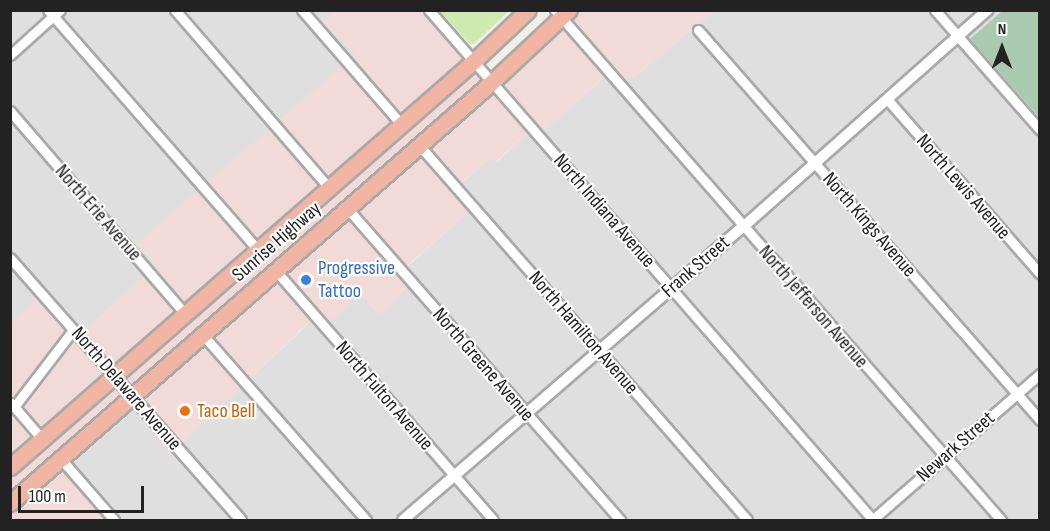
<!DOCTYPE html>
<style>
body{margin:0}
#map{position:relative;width:1050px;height:531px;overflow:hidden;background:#f2efe9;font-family:"Sofia Sans Condensed",sans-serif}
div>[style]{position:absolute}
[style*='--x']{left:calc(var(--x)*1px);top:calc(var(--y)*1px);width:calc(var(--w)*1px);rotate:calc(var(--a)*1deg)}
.residential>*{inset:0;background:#e0dfdf}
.commercial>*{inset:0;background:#f2dad9}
.grass>*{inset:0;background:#cdebb0}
.cemetery>*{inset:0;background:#aacbaf}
.roads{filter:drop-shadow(2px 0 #a9a9a9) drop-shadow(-2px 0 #a9a9a9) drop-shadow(0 2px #a9a9a9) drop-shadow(0 -2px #a9a9a9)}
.minor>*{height:9px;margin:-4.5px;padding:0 4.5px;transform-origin:4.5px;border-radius:4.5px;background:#fff}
.tertiary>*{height:10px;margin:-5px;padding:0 5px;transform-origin:5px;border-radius:5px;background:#fff}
.trunk>*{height:15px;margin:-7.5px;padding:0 7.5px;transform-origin:7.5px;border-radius:7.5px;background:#f2b4a3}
.dots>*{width:16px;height:16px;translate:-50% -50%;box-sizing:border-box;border:3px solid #fff;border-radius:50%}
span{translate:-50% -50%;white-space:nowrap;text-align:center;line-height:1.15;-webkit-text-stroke:4.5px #fff;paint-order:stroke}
.street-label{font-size:20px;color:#222}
.shop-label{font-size:20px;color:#366cbe}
.left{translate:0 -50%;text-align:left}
.food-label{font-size:20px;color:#c56008}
.frame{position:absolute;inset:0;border:12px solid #222;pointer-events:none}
.north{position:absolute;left:972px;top:18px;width:60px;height:60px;-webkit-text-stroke:4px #fff;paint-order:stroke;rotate:0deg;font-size:16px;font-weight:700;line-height:24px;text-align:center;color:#222}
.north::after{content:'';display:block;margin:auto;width:21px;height:27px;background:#222;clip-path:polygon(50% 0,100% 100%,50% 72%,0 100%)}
.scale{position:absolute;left:18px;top:486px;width:126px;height:27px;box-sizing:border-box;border:3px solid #222;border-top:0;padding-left:8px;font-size:18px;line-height:21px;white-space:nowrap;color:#222;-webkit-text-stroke:4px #fff;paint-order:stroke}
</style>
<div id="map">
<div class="residential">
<div style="clip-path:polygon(11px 11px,336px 11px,324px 22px,356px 55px,138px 243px,156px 266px,81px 334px,47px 292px,11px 323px)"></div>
<div style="clip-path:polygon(713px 11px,1002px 11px,970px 39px,1039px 117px,1039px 520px,119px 520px,71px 466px,133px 409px,170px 454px,310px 322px,319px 332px,359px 293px,380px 315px,407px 267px,478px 203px,461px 183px,492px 157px,497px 162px,525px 135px,545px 129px,603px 79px,632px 79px)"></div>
</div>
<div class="commercial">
<div style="clip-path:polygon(336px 11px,429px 11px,492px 82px,569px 11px,713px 11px,632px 79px,603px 79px,545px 129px,525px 135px,496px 162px,492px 158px,461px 182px,479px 203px,407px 266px,417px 279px,380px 315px,359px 293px,319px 332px,309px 322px,170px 455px,133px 410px,72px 466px,119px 520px,11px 520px,10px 323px,46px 292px,81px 333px,156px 266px,137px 243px,355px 55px,324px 21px)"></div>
</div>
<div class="grass">
<div style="clip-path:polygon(440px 11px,509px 11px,474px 44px,470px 44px)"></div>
</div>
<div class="cemetery">
<div style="clip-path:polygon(1002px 11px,1039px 11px,1039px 117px,970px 39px)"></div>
</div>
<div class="roads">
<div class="minor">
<div style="--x:48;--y:10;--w:319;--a:48.8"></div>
<div style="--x:175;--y:10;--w:235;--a:49.1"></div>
<div style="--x:302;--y:10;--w:151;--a:49"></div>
<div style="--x:429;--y:10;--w:676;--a:48.96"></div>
<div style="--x:555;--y:10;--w:678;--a:48.83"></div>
<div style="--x:935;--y:10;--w:159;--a:48.8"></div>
<div style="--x:698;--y:30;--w:519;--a:48.75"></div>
<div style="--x:10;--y:55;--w:67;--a:-42"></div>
<div style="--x:887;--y:99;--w:232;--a:48.8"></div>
<div style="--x:10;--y:111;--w:268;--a:49.2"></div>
<div style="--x:419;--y:145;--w:498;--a:48.8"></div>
<div style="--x:347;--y:208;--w:415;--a:48.8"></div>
<div style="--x:10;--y:258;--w:157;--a:48.6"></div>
<div style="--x:276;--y:271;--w:330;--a:48.9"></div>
<div style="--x:203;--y:335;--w:247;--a:48.6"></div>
<div style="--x:11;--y:403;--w:48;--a:49.3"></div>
<div style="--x:14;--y:407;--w:97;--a:-52.5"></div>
<div style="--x:61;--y:459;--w:81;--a:49"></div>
<div style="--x:872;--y:520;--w:223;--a:-41"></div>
</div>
<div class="tertiary">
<div style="--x:114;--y:376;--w:192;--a:48.6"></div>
<div style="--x:403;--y:520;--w:449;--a:-40.8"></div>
<div style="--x:743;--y:227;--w:327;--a:-41.6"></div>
</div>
<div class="trunk">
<div style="--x:10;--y:467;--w:617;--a:-41.19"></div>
<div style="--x:474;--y:61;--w:74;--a:-43.4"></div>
<div style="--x:10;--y:503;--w:640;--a:-41.14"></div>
<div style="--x:492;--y:82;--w:105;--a:-43.1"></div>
</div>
</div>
<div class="dots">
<div style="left:306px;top:280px;background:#3f7fe0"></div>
<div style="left:185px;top:411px;background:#e8710a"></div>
</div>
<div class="street-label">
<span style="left:963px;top:187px;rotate:49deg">North Lewis Avenue</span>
<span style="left:604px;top:211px;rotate:49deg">North Indiana Avenue</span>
<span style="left:98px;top:213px;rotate:49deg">North Erie Avenue</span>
<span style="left:869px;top:225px;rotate:49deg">North Kings Avenue</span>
<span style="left:277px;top:242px;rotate:-41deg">Sunrise Highway</span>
<span style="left:696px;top:267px;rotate:-41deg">Frank Street</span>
<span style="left:813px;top:307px;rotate:49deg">North Jefferson Avenue</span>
<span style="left:583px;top:333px;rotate:49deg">North Hamilton Avenue</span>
<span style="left:483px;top:365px;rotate:49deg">North Greene Avenue</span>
<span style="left:126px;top:389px;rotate:49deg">North Delaware Avenue</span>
<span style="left:384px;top:396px;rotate:49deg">North Fulton Avenue</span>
<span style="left:956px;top:447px;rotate:-41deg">Newark Street</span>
</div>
<div class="shop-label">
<span class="left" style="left:318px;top:280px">Progressive<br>Tattoo</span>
</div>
<div class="food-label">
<span class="left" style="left:197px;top:411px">Taco Bell</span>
</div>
<div class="frame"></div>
<div class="north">N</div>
<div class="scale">100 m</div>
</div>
